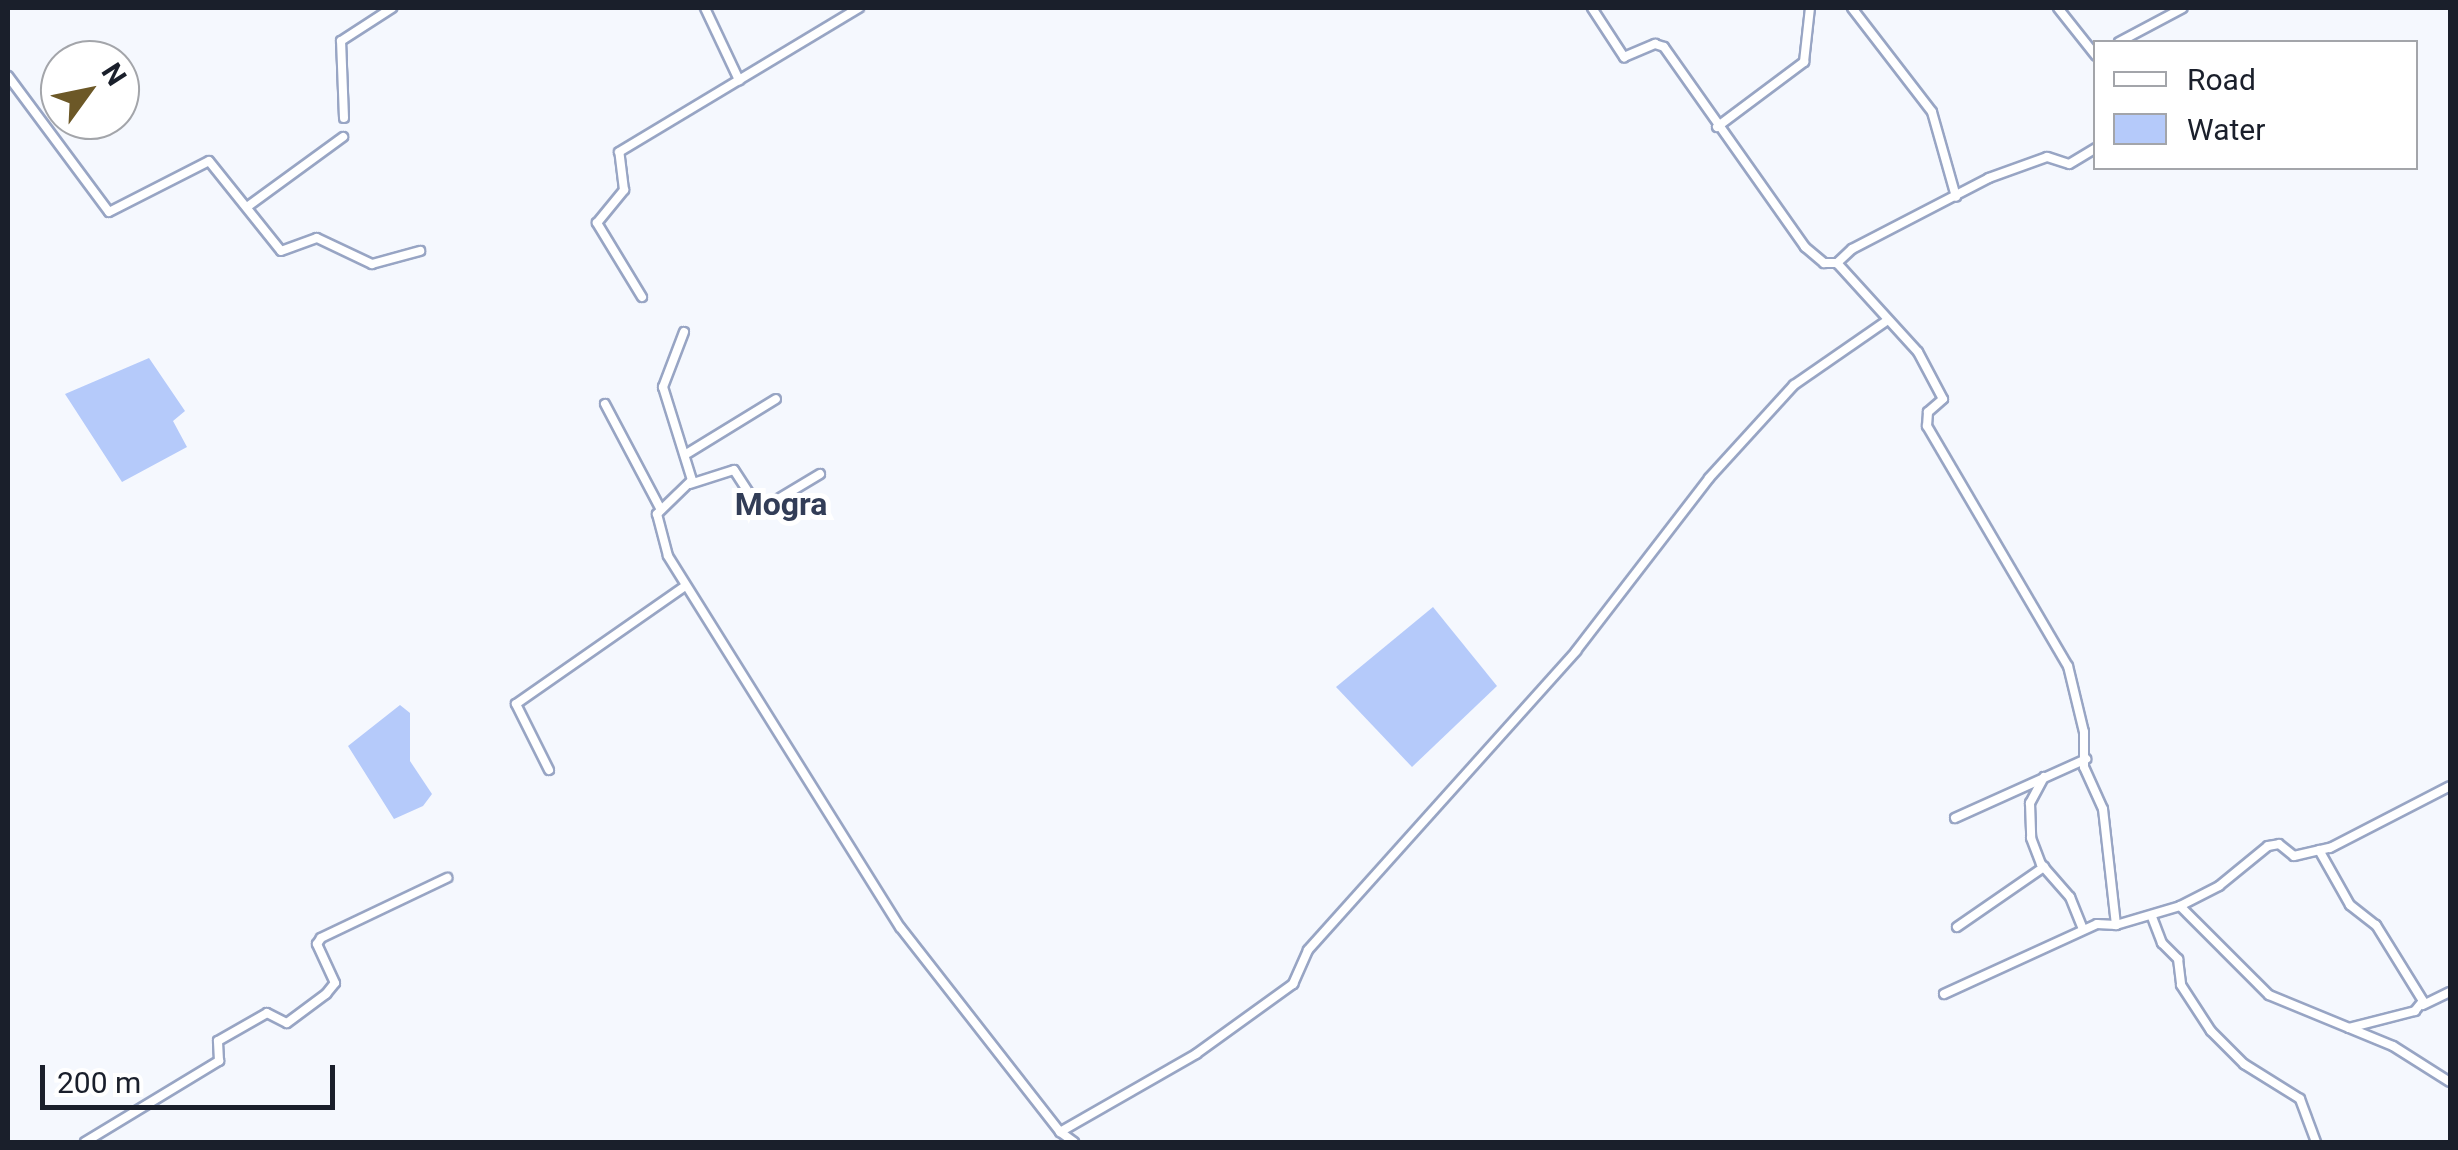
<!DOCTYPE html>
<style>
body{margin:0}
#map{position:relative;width:2458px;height:1150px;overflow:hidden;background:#f5f8fe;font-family:Roboto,sans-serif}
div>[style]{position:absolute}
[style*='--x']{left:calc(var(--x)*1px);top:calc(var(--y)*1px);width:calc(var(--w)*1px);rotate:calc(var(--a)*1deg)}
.water>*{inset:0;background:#b5cafa}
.roads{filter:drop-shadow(2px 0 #98a5c4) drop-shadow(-2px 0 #98a5c4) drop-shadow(0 2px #98a5c4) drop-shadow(0 -2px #98a5c4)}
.street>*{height:8px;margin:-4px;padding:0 4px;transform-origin:4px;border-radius:4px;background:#fff}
span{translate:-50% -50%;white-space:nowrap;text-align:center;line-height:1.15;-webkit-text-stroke:10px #fff;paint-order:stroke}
.quarter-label{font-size:32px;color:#323d57;font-weight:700}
.frame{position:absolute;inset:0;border:10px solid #1a1f2b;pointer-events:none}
.legend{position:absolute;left:2093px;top:40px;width:325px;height:130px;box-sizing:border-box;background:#fff;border:2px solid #a3a5aa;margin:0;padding:12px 18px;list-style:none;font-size:30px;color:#1a1f2b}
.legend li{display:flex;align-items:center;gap:20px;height:50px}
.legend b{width:50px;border:2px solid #a3a5aa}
.north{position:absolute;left:40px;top:40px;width:100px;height:100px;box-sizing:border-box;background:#fff;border:2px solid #a3a5aa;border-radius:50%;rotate:57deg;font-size:28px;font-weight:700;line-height:40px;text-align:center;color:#1a1f2b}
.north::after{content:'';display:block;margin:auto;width:35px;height:45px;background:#6c5827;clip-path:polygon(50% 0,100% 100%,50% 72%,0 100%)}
.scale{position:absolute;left:40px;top:1065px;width:295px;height:45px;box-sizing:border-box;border:5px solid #1a1f2b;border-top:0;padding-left:12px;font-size:30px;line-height:35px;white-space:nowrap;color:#1a1f2b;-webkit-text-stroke:8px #fff;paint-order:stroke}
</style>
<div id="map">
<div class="water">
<div style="clip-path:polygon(149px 358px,185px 411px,173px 421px,187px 447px,122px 482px,65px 394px)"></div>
<div style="clip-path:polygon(1433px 607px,1497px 686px,1412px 767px,1336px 687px)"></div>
<div style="clip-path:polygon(400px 705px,410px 713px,410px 761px,432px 794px,423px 806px,394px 819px,348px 746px)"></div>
</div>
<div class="roads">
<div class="street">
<div style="--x:705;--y:8;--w:80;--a:64.7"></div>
<div style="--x:1592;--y:8;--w:59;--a:56.9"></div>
<div style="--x:1624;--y:57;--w:34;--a:-23"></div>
<div style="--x:1655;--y:44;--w:9;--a:18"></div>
<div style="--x:1664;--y:47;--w:245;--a:54.8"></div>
<div style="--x:1805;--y:247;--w:25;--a:40"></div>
<div style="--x:1824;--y:263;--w:13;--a:0"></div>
<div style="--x:1852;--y:8;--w:131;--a:52.4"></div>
<div style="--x:1932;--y:112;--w:88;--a:74.2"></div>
<div style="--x:2058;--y:8;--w:61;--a:51.6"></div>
<div style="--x:2119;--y:42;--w:72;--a:-28"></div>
<div style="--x:8;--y:76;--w:169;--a:53.4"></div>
<div style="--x:109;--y:212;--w:112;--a:-27"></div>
<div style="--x:209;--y:161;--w:115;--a:51.3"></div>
<div style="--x:281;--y:251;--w:38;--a:-20"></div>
<div style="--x:317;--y:238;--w:61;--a:25.3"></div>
<div style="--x:372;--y:264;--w:50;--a:-15.2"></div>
<div style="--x:344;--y:118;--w:77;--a:-92.2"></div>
<div style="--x:341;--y:41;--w:61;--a:-32.9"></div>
<div style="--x:1717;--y:127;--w:109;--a:-36.8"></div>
<div style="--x:1804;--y:62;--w:54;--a:-83.7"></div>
<div style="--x:2096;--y:148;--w:31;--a:149"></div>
<div style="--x:2069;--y:164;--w:23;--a:-162"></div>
<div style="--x:2047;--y:157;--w:62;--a:160.1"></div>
<div style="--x:1989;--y:178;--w:154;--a:152.6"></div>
<div style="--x:1852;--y:249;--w:21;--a:137"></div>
<div style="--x:1837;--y:263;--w:120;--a:47.7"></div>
<div style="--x:1918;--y:352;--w:53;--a:62"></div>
<div style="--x:1943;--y:399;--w:20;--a:139"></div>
<div style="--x:1928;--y:412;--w:14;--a:94"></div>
<div style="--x:1927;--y:426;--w:278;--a:59.6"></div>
<div style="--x:2068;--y:666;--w:68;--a:76.4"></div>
<div style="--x:2084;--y:732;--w:35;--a:90"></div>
<div style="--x:2084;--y:767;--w:46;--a:65.7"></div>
<div style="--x:2103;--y:809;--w:117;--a:83.6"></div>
<div style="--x:2116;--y:925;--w:67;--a:-16.5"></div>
<div style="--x:2180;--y:906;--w:126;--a:45"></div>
<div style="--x:2269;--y:995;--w:134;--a:22.4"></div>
<div style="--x:2393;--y:1046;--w:67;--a:32.3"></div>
<div style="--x:247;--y:207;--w:119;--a:-36.1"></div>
<div style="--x:642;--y:297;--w:87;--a:-121.3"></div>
<div style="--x:597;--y:223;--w:43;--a:-50.7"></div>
<div style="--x:624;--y:190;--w:38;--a:-97"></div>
<div style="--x:619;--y:152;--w:280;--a:-31"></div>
<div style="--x:684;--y:332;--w:59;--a:110.9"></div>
<div style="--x:663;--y:387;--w:97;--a:72.7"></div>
<div style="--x:692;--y:480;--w:49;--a:135.8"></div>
<div style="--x:657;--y:514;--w:43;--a:75.3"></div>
<div style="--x:668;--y:556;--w:438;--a:58"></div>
<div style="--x:900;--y:927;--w:260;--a:52"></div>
<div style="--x:605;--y:404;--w:118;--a:62.1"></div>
<div style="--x:688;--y:453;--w:103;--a:-31.5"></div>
<div style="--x:690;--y:484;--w:46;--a:-17.7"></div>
<div style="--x:734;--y:470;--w:48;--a:57"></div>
<div style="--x:760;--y:510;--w:70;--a:-31"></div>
<div style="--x:549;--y:770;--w:74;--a:-116.6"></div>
<div style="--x:516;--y:704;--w:205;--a:-34.9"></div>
<div style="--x:2044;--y:777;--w:30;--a:118"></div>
<div style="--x:2030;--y:803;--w:35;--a:88"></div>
<div style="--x:2031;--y:838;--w:28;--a:69"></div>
<div style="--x:2041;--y:864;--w:44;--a:48.7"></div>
<div style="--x:2070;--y:897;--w:35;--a:68"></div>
<div style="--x:1955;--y:818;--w:144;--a:-24.2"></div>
<div style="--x:2319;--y:850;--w:63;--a:60.6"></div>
<div style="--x:2350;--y:905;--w:33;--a:38"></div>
<div style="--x:2376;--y:925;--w:89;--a:58.3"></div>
<div style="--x:2423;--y:1001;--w:13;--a:129"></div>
<div style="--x:2415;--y:1011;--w:68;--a:165.6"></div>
<div style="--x:2180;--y:906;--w:44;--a:-27.1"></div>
<div style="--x:2219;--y:886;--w:63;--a:-39.2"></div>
<div style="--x:2268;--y:846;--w:11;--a:-10"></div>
<div style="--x:2279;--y:844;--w:19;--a:39"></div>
<div style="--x:2294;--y:856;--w:37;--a:-13"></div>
<div style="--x:2330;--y:848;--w:135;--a:-27.3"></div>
<div style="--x:2152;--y:917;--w:28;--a:69"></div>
<div style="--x:2162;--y:943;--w:23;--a:45"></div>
<div style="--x:2178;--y:959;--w:26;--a:83"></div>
<div style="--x:2181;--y:985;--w:55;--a:56.9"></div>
<div style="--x:2211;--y:1031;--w:47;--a:45"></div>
<div style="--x:2244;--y:1064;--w:66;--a:32"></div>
<div style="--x:2300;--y:1099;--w:46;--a:69.6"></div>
<div style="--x:1957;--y:927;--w:106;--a:-34.6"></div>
<div style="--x:1944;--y:994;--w:168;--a:-24.6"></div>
<div style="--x:2097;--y:924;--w:19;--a:3"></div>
<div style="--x:2423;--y:1005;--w:30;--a:-26"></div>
<div style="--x:85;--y:1142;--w:157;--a:-31.2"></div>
<div style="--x:219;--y:1061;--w:20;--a:-93"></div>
<div style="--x:218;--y:1041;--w:56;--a:-29.7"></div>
<div style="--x:267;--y:1013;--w:22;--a:27"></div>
<div style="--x:287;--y:1023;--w:49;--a:-36.6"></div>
<div style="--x:326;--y:994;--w:14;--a:-51"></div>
<div style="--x:335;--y:983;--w:43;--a:-114.8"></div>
<div style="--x:317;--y:944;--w:7;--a:-56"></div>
<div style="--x:321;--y:938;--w:140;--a:-25.5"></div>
<div style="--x:1074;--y:1142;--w:17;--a:-144"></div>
<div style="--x:1060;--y:1132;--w:157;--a:-29.8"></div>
<div style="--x:1196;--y:1054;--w:120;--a:-35.8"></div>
<div style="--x:1293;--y:984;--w:37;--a:-66"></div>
<div style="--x:1308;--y:950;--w:402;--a:-48.1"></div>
<div style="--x:1576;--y:651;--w:218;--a:-52.4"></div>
<div style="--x:1709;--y:478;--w:126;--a:-47.6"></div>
<div style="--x:1794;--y:385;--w:111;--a:-34.7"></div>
</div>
</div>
<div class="quarter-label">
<span style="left:781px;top:504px">Mogra</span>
</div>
<div class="frame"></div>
<ul class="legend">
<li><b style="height:12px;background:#fff"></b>Road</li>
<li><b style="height:28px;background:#b5cafa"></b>Water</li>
</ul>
<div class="north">N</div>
<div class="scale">200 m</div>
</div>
